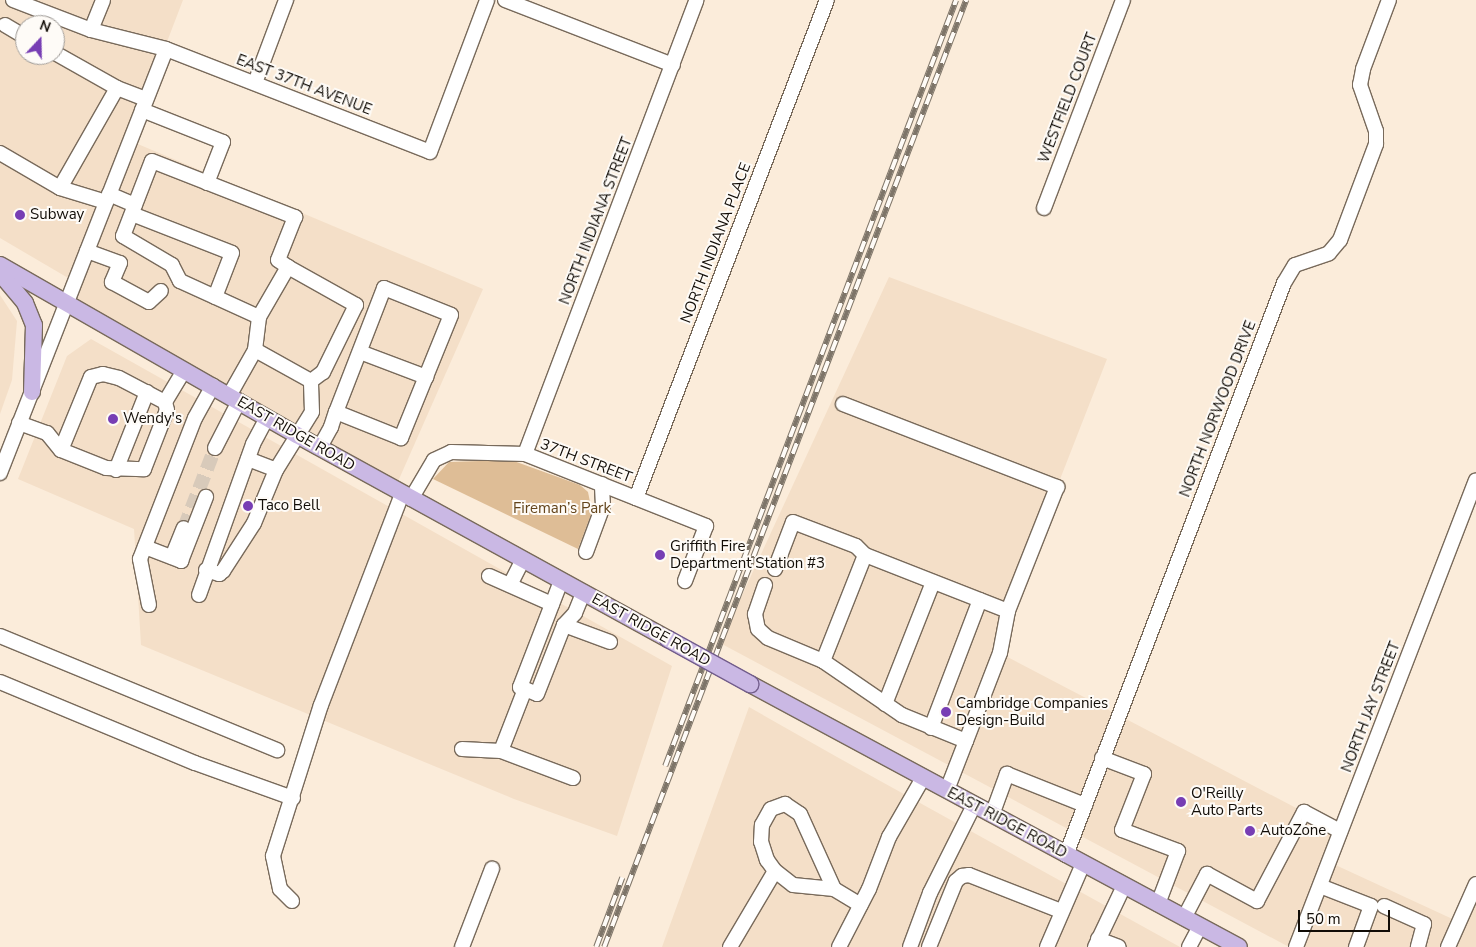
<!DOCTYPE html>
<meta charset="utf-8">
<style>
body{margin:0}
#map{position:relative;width:1476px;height:947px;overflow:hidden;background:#fbecda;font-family:"Nunito Sans",sans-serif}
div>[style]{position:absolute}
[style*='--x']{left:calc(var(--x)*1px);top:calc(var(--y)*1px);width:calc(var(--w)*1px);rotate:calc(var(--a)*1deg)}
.built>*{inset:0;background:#f4dfc8}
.green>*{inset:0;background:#debd96}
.minor-tunnel>*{height:14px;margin-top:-7px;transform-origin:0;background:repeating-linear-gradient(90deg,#d8caba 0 14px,transparent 0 21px)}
.roads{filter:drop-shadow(1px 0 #786a5b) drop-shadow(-1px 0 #786a5b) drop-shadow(0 1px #786a5b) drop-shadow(0 -1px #786a5b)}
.minor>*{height:14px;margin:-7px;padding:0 7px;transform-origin:7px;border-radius:7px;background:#fff}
.major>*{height:16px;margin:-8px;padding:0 8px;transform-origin:8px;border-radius:8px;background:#cab8e4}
.rail>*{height:5.5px;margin-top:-2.75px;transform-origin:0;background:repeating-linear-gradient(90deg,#fefbf7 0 11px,#7e7569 0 22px);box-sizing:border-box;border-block:1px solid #7e7569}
.bridges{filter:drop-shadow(1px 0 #725d8b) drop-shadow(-1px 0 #725d8b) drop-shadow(0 1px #725d8b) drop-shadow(0 -1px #725d8b)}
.major-bridge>*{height:16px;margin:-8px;padding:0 8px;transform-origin:8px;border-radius:8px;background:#cab8e4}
.dots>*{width:14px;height:14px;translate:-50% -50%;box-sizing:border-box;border:2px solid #fefbf7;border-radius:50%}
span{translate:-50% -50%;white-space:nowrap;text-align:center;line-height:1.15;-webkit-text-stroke:4px #fefbf7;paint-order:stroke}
.street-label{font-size:15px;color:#110c06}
.poi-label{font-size:15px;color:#110c06}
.left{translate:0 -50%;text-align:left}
.park-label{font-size:15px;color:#63441b}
.north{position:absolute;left:15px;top:15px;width:50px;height:50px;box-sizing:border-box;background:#fefbf7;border:1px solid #9f9b97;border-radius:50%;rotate:21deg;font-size:14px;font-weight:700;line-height:20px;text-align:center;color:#110c06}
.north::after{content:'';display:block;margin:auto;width:18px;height:22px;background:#773eb4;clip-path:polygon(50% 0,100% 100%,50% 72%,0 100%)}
.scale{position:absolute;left:1298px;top:910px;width:92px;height:22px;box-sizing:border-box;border:2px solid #110c06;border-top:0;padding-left:6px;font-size:15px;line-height:18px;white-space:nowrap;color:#110c06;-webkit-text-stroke:4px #fefbf7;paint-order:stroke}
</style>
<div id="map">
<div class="built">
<div style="clip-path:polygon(evenodd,0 0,183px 0,75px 282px,0 238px,0 0,25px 25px,55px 25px,55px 55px,25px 55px,25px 25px)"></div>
<div style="clip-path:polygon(133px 142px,483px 289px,396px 486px,71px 302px)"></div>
<div style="clip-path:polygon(889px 277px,1107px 359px,1057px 487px,1000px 653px,1340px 831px,1329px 862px,1459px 922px,1476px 885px,1476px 947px,1289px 947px,720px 643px)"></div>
<div style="clip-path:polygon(0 295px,17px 321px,12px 380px,0 414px)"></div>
<div style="clip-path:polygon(91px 339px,672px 666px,617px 836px,514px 799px,141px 645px,134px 529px,18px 479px,67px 356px)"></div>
<div style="clip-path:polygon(749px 707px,837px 757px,1180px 947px,662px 947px)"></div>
</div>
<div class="green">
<div style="clip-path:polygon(511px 460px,580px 485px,588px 492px,592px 512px,578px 549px,433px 479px,449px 462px)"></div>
</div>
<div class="minor-tunnel">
<div style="--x:184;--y:528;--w:86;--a:-68.8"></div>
</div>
<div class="roads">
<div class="minor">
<div style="--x:13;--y:0;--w:84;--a:21"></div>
<div style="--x:91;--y:30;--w:77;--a:14.2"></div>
<div style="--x:166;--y:49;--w:283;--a:21.3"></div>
<div style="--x:430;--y:152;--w:162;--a:-69.4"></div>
<div style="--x:505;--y:0;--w:180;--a:21.2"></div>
<div style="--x:5;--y:25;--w:23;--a:31"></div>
<div style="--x:91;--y:30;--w:32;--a:-68"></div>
<div style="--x:55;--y:53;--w:71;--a:29.4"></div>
<div style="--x:117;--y:88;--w:31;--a:21"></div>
<div style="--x:255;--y:83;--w:89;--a:-69.5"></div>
<div style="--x:142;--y:110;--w:87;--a:21.6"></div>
<div style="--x:223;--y:142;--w:44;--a:111.3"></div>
<div style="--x:0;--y:153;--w:69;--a:30.3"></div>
<div style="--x:60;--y:188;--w:48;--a:16.9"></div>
<div style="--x:60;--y:188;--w:115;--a:-60.3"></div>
<div style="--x:109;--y:194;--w:28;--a:23"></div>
<div style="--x:1044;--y:208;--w:222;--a:-69.2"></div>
<div style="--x:132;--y:214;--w:107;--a:21.3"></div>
<div style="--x:232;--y:253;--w:47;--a:111.1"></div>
<div style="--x:87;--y:251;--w:35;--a:20"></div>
<div style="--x:120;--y:263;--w:21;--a:113"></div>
<div style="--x:112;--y:282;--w:42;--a:28.4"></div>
<div style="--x:149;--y:302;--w:16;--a:-43"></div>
<div style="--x:259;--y:317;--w:87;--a:-155.5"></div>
<div style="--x:180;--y:281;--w:18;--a:-117"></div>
<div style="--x:172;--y:265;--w:57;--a:-149.4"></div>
<div style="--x:123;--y:236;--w:80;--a:-68.9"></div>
<div style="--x:152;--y:161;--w:154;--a:21.4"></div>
<div style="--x:295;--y:217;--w:46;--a:111.6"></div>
<div style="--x:278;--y:260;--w:12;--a:35"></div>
<div style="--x:360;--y:352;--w:71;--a:20.7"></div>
<div style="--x:229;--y:396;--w:53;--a:-60.5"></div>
<div style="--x:255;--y:350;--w:33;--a:-83"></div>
<div style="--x:259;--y:317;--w:58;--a:-59.9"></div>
<div style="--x:288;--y:267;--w:78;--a:29.2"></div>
<div style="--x:356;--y:305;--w:75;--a:116.2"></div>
<div style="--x:323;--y:372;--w:15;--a:143"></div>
<div style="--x:843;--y:404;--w:230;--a:21.2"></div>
<div style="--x:1057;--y:487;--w:133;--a:111.6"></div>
<div style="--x:19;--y:423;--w:30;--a:20"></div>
<div style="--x:47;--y:433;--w:22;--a:51"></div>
<div style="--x:61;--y:450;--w:48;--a:21.8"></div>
<div style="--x:106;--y:468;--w:38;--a:2"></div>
<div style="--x:144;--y:469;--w:63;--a:-68.7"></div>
<div style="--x:167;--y:410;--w:8;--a:-104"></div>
<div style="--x:165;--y:402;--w:37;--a:-59"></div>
<div style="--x:320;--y:447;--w:23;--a:-61"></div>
<div style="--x:331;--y:427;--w:16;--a:-72"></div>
<div style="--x:336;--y:412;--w:133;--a:-68.8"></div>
<div style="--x:384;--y:288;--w:72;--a:21.9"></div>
<div style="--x:451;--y:315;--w:133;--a:112.1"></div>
<div style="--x:401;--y:438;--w:70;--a:-158.2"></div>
<div style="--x:215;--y:448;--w:53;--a:-62.9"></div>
<div style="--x:61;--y:450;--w:79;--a:-67.7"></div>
<div style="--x:91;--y:377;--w:12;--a:-14"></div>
<div style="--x:103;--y:374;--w:16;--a:14"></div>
<div style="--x:119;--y:378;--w:52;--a:27.6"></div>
<div style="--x:525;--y:454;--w:485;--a:-69.3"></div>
<div style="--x:248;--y:459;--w:30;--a:21"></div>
<div style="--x:116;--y:470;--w:84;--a:-68.3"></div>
<div style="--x:0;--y:473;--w:455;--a:-68.6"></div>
<div style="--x:636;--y:498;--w:533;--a:-69.02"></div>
<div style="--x:411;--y:499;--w:45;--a:-59.5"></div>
<div style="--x:434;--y:460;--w:19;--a:-25"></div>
<div style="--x:451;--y:452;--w:74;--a:1.5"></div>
<div style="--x:525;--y:454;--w:195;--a:21.7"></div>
<div style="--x:706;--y:526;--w:59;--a:110.9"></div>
<div style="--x:145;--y:547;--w:39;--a:21"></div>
<div style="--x:181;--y:561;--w:69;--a:-68.7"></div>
<div style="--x:586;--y:552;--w:49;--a:-69.7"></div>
<div style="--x:603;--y:506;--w:22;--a:-93"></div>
<div style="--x:172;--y:557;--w:31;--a:-68"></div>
<div style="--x:775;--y:569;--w:50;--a:-69"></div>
<div style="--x:793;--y:522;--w:67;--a:20.9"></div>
<div style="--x:856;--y:546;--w:13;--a:45"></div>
<div style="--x:206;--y:570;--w:14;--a:17"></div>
<div style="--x:219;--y:574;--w:5;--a:-37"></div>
<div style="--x:223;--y:571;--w:57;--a:-57.1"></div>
<div style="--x:254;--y:523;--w:57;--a:-67.5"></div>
<div style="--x:276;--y:470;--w:68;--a:-58.2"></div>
<div style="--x:312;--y:412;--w:31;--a:-92"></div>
<div style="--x:311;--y:381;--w:64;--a:-151"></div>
<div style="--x:489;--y:576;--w:69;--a:24"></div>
<div style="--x:561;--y:581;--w:114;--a:111.1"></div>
<div style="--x:520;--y:687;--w:18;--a:22"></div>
<div style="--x:537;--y:694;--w:74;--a:-68.6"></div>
<div style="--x:564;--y:625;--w:16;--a:-47"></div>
<div style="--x:575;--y:613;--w:22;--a:-68"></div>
<div style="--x:510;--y:585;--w:28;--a:-63"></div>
<div style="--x:765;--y:585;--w:31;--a:109"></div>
<div style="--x:755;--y:614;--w:15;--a:79"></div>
<div style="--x:758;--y:629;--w:13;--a:42"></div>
<div style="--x:768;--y:638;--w:60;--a:22.7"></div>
<div style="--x:199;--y:595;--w:160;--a:-70.3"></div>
<div style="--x:253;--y:444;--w:30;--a:-62"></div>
<div style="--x:149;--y:605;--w:47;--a:-101.1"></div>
<div style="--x:140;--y:559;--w:151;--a:-68.7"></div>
<div style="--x:195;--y:418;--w:37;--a:-61"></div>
<div style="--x:564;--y:625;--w:49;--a:20.3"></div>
<div style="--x:0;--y:636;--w:300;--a:22.4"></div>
<div style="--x:0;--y:682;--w:211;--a:22.6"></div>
<div style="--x:195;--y:763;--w:104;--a:19.7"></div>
<div style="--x:525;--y:689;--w:66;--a:111.2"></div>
<div style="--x:501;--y:751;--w:77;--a:20.6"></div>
<div style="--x:885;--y:704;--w:131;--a:-68.5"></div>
<div style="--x:931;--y:728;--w:137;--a:-69.1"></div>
<div style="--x:462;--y:749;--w:39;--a:3"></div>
<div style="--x:1102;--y:758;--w:45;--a:20.9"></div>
<div style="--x:1144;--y:774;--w:60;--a:111.4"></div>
<div style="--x:1122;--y:830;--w:60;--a:20.6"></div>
<div style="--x:1178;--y:851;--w:57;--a:110.7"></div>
<div style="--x:947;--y:790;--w:53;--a:-68.8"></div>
<div style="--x:966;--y:741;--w:94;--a:-68.9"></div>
<div style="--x:1000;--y:653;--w:43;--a:-79.2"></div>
<div style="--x:1008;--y:611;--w:154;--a:-158.6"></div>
<div style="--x:865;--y:555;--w:114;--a:111.6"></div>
<div style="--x:823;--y:661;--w:96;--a:34.4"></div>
<div style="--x:902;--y:715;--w:69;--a:22.1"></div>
<div style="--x:992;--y:815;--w:44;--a:-69.9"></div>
<div style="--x:1007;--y:774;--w:84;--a:21.7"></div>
<div style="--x:1066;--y:855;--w:612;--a:-69.14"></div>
<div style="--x:1284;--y:283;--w:21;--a:-59"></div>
<div style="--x:1295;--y:265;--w:36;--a:-19"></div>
<div style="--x:1329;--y:253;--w:17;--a:-50"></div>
<div style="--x:1340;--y:240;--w:103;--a:-69.4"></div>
<div style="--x:1376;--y:144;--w:13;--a:-90"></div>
<div style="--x:1376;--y:131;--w:49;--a:-109.2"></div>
<div style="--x:1360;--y:85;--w:16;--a:-79"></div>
<div style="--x:1363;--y:69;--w:74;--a:-69.4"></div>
<div style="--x:1320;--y:886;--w:55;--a:21.4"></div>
<div style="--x:1371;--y:906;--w:44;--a:110.1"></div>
<div style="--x:834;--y:889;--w:41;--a:-174.4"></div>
<div style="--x:793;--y:885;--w:23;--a:-142"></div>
<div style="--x:775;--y:871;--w:14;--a:-126"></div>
<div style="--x:767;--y:860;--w:19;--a:-108"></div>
<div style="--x:761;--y:842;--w:17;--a:-87"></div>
<div style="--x:762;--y:825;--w:18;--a:-61"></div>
<div style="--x:771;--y:809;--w:15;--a:-20"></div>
<div style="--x:785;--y:804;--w:18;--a:34"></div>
<div style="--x:800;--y:814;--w:82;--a:65.6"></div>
<div style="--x:834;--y:889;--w:31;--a:31"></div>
<div style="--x:292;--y:901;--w:17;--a:-135"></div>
<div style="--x:280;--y:889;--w:34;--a:-102"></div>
<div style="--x:273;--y:856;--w:158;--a:-72.4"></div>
<div style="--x:321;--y:705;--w:226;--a:-69"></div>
<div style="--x:1384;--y:906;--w:44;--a:24.2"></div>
<div style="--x:1424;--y:924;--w:24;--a:105"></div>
<div style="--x:1184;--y:918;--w:50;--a:-62.4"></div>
<div style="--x:1207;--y:874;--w:57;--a:28.4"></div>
<div style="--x:1257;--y:901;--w:101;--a:-62.2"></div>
<div style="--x:1304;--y:812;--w:41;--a:27.8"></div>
<div style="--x:1098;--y:939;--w:22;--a:21"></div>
<div style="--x:462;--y:947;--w:84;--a:-69"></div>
<div style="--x:730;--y:947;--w:88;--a:-59.4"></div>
<div style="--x:839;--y:947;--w:65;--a:-62.7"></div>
<div style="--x:869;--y:889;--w:56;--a:-69"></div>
<div style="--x:889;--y:837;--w:68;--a:-60"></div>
<div style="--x:910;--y:947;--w:58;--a:-69.7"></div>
<div style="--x:930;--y:893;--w:98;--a:-63.4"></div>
<div style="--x:929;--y:947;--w:71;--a:-67.8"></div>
<div style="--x:956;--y:881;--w:8;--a:-40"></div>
<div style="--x:962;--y:876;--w:7;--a:-8"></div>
<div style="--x:969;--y:875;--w:99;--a:21.4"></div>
<div style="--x:1047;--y:947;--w:90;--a:-66.6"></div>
<div style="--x:1095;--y:947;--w:68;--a:-64.6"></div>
<div style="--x:1189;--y:947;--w:24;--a:-62"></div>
<div style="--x:1296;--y:947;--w:500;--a:-68.92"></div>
<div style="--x:1448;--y:947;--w:69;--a:-66"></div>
</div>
<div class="major">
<div style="--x:0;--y:265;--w:342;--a:29.8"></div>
<div style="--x:297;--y:435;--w:423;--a:28.8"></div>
<div style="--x:0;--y:273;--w:39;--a:50"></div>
<div style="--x:25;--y:303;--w:24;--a:68"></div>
<div style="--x:34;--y:325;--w:67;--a:91.7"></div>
<div style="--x:750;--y:684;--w:555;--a:28.27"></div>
</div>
</div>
<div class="rail">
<div style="--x:665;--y:766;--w:819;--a:-69.2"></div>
<div style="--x:596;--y:947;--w:74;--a:-69.4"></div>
<div style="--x:604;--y:947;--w:1014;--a:-69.08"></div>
</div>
<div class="bridges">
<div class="major-bridge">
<div style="--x:668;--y:639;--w:94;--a:28.8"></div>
</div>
</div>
<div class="dots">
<div style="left:20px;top:215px;background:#773eb4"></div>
<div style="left:113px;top:419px;background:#773eb4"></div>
<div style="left:248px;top:506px;background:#773eb4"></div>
<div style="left:660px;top:555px;background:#773eb4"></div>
<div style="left:946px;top:712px;background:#773eb4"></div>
<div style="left:1181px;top:802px;background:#773eb4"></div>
<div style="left:1250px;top:831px;background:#773eb4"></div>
</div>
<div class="street-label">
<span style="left:304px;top:85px;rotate:21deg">EAST 37TH AVENUE</span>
<span style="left:1068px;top:98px;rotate:-69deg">WESTFIELD COURT</span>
<span style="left:596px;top:221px;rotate:-69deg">NORTH INDIANA STREET</span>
<span style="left:716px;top:243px;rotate:-69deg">NORTH INDIANA PLACE</span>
<span style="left:1218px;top:409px;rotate:-69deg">NORTH NORWOOD DRIVE</span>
<span style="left:296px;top:434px;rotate:30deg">EAST RIDGE ROAD</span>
<span style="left:586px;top:461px;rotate:21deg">37TH STREET</span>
<span style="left:651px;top:630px;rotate:29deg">EAST RIDGE ROAD</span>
<span style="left:1371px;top:707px;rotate:-69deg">NORTH JAY STREET</span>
<span style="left:1007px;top:823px;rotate:28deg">EAST RIDGE ROAD</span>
</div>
<div class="poi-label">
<span class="left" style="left:30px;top:215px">Subway</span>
<span class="left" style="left:123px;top:419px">Wendy's</span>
<span class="left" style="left:258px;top:506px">Taco Bell</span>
<span class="left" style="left:670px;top:555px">Griffith Fire<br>Department Station #3</span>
<span class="left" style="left:956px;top:712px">Cambridge Companies<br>Design-Build</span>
<span class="left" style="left:1191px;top:802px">O'Reilly<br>Auto Parts</span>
<span class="left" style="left:1260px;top:831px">AutoZone</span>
</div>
<div class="park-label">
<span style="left:562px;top:509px">Fireman’s Park</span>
</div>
<div class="north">N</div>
<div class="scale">50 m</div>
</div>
